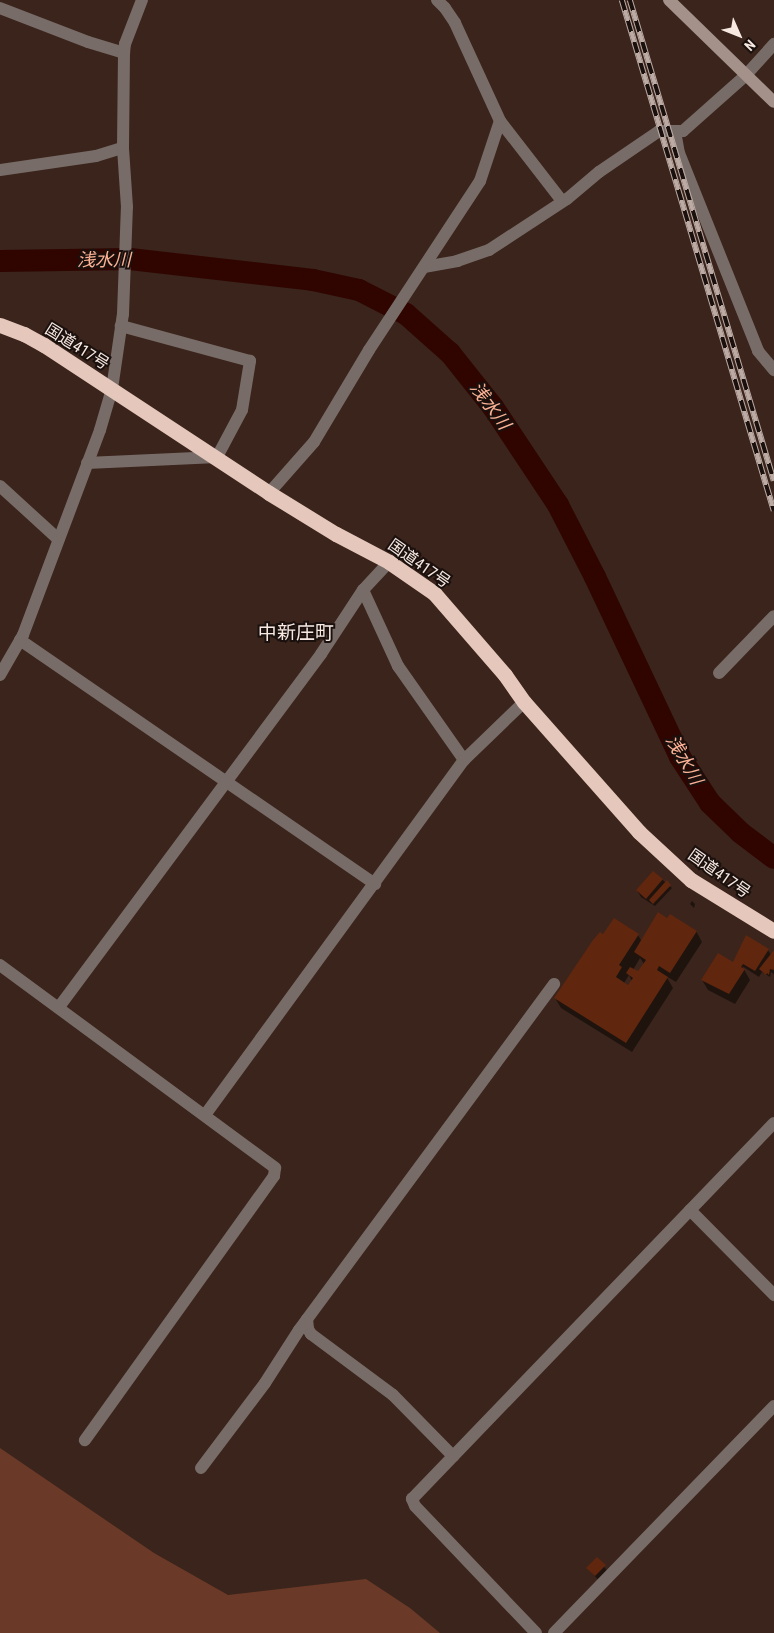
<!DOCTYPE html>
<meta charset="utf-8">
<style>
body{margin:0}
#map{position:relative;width:774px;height:1633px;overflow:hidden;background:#3a241c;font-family:"Roboto Condensed","Noto Sans JP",sans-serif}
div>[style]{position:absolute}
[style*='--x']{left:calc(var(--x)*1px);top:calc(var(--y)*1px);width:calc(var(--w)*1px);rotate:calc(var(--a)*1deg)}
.green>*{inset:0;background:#6b3927}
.shadow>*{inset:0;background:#0007}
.river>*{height:22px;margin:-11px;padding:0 11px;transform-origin:11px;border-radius:11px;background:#300500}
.building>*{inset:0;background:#60260e}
.street>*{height:12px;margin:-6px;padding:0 6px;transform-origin:6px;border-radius:6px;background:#786c68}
.secondary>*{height:12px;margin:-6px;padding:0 6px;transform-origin:6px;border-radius:6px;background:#a4918a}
.highway>*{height:15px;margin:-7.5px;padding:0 7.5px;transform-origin:7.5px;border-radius:7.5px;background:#e5c7bc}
.rail>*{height:5.5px;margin-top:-2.75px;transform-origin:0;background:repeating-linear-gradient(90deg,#1a100d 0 11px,#bcaba4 0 22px);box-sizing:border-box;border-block:1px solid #bcaba4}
span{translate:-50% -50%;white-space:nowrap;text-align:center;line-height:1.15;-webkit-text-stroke:4px #1a100d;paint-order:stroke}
.street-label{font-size:16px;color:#f7e8e2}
.water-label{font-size:18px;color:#fdb195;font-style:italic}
.quarter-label{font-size:19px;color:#f7e8e2}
.north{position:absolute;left:714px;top:10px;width:50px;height:50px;-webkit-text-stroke:4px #1a100d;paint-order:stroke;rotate:134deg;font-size:14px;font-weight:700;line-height:20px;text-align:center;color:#f7e8e2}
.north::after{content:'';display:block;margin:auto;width:18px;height:22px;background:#f7e8e2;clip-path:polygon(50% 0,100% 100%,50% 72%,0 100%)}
</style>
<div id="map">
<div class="green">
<div style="clip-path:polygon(0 1448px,154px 1553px,228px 1595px,366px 1579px,410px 1608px,440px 1633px,0 1633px)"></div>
</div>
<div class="shadow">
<div style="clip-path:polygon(653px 872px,672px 888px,655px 906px,641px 897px,637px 890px)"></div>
<div style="clip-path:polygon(692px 901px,695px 904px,694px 908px,690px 904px)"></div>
<div style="clip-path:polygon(evenodd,614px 920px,638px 935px,642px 942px,668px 920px,696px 931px,702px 942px,676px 982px,666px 976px,673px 988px,632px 1052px,561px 1008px,555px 998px,614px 920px,640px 958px,644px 964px,638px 973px,633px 970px,640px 958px,614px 920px,629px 975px,632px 981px,629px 987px,624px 983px,629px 975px)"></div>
<div style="clip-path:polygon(768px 950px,771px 955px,774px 952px,774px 974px,771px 972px,770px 977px,762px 972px,759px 977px,742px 966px,750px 980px,735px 1004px,708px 990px,702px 980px)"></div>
<div style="clip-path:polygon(597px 1558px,609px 1573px,600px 1582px,588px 1568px)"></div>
</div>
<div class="river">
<div style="--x:0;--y:261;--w:130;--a:-0.9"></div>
<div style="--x:130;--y:259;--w:184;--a:6.5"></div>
<div style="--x:313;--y:280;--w:47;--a:12.3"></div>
<div style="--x:359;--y:290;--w:53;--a:27.1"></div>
<div style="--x:406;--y:314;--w:59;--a:41.6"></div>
<div style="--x:450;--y:353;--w:69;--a:51.5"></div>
<div style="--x:493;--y:407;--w:118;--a:56.4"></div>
<div style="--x:558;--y:505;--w:81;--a:62.8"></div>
<div style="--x:595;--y:577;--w:199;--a:64.7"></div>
<div style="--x:680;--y:757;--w:55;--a:56.9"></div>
<div style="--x:710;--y:803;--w:43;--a:44.1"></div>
<div style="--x:741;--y:833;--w:41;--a:37.1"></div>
</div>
<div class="building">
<div style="clip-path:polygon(653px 871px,663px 879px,646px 899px,636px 890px)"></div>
<div style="clip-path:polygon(667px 880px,671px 885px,653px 904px,649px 900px)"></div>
<div style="clip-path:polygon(658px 912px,667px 918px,670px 914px,697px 931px,670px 973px,659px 966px,657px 970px,668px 977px,626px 1043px,554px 998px,593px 940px,600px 932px,603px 934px,614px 918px,639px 934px,619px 965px,622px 967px,616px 977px,628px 985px,633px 978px,626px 973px,630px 967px,638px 971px,646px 960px,634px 952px)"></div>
<div style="clip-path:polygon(746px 935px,769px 949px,755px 971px,743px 964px,741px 967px,745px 969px,729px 994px,701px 980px,718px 953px,733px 962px)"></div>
<div style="clip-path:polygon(774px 950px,774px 970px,770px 969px,769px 975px,767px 973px,766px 975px,759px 969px)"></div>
<div style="clip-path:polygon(597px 1557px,606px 1565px,595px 1576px,586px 1568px)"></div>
</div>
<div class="street">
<div style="--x:437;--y:0;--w:11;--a:45"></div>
<div style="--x:445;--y:8;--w:18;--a:56"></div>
<div style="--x:455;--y:23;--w:108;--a:65.3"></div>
<div style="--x:500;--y:121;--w:101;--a:52.2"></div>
<div style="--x:0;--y:8;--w:94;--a:21.1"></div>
<div style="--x:88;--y:42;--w:38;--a:17"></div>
<div style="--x:675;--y:131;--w:22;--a:80"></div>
<div style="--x:679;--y:153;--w:213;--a:68.2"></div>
<div style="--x:758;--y:351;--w:25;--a:50"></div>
<div style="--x:0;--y:170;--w:97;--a:-8.3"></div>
<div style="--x:96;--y:156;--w:28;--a:-17"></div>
<div style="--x:424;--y:267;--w:34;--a:-10"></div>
<div style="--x:457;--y:261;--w:34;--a:-19"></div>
<div style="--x:489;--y:250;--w:93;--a:-33.2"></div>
<div style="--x:567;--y:199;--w:42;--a:-40.2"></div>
<div style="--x:599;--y:172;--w:73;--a:-34.3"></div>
<div style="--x:659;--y:131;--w:24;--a:0"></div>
<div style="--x:683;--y:131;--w:84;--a:-41.6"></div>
<div style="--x:746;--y:75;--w:42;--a:-47.9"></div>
<div style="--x:87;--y:463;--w:130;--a:-2.6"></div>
<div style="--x:217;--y:457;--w:53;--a:-62"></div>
<div style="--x:242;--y:410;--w:50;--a:-80.7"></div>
<div style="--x:250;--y:361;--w:134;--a:-164.8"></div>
<div style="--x:0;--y:486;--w:79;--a:42.4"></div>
<div style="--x:269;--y:493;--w:68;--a:-48.6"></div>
<div style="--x:314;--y:442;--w:107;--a:-59.1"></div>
<div style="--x:369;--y:350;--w:202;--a:-56.7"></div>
<div style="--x:480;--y:181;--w:63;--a:-71.6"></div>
<div style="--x:363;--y:590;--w:84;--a:65.3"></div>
<div style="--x:398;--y:666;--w:115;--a:54.9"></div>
<div style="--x:20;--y:640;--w:431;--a:34.5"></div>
<div style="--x:719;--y:673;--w:79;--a:-46"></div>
<div style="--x:0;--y:675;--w:46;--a:-60.1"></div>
<div style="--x:23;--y:635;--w:219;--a:-69.4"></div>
<div style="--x:100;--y:430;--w:43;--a:-73.7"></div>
<div style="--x:112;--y:389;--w:76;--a:-81.7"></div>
<div style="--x:123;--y:314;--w:107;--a:-87.9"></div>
<div style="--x:127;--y:207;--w:59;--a:-93.9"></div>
<div style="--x:123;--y:148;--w:95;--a:-89.4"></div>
<div style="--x:124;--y:53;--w:9;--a:-84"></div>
<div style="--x:125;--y:44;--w:47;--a:-68.9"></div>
<div style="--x:0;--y:965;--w:342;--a:36.4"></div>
<div style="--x:275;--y:1168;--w:8;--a:97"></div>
<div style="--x:274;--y:1176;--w:325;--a:125.6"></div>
<div style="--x:59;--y:1007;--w:440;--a:-53.4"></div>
<div style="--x:321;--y:654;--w:77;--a:-56.7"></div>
<div style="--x:363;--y:590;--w:38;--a:-47"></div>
<div style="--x:205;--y:1115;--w:439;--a:-53.9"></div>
<div style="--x:464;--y:760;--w:83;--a:-44"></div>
<div style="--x:690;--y:1210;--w:120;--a:45.3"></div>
<div style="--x:307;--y:1319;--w:10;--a:84"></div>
<div style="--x:308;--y:1329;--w:6;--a:59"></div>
<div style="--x:311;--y:1334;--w:102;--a:36.6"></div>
<div style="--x:393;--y:1395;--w:86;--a:45.5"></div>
<div style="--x:201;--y:1468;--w:106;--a:-53"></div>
<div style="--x:265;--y:1383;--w:63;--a:-57.3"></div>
<div style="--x:299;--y:1330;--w:430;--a:-53.6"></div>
<div style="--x:536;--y:1633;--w:175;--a:-133.6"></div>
<div style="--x:415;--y:1506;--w:8;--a:-113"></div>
<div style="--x:412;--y:1499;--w:522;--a:-46.09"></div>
<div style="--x:554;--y:1633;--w:316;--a:-45.9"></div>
</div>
<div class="secondary">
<div style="--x:669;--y:0;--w:146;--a:44.2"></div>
</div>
<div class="highway">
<div style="--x:0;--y:325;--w:26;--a:21"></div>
<div style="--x:24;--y:334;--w:23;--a:29"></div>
<div style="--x:44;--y:345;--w:269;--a:33.3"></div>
<div style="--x:269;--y:493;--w:79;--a:31.5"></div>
<div style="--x:336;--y:534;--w:60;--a:27.8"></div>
<div style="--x:389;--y:562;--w:55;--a:34.6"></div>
<div style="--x:434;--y:593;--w:108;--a:49.1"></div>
<div style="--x:505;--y:675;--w:33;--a:55"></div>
<div style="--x:524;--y:702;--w:174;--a:48.5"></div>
<div style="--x:639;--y:832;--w:71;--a:42.7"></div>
<div style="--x:691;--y:880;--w:97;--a:31.6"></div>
</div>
<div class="rail">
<div style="--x:622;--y:0;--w:533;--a:73.43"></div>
<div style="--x:630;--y:0;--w:502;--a:73.33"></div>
</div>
<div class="street-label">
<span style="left:77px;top:347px;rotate:32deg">国道417号</span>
<span style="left:419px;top:564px;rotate:35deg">国道417号</span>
<span style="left:719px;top:874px;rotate:35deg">国道417号</span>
</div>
<div class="water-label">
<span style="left:104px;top:260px">浅水川</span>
<span style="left:490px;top:406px;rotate:54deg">浅水川</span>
<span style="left:684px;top:760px;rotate:60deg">浅水川</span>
</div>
<div class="quarter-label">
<span style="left:296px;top:633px">中新庄町</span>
</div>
<div class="north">N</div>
</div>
